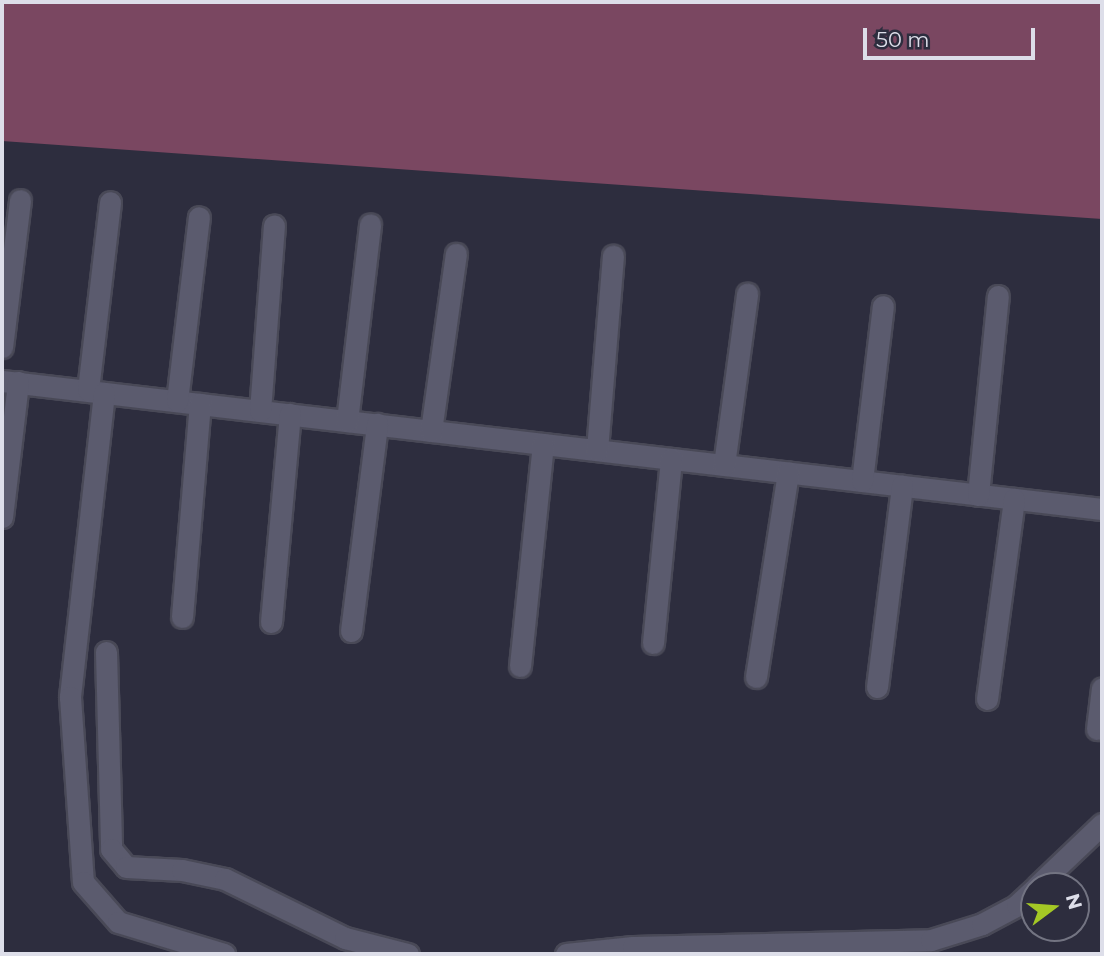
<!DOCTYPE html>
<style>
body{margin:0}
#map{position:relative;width:1104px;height:956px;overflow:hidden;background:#2d2d3e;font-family:Montserrat,sans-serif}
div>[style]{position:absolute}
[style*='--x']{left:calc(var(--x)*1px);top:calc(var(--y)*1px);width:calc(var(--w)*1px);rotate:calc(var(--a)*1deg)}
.forest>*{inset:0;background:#7a4761}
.roads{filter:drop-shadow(2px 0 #494957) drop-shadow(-2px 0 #494957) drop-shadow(0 2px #494957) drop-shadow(0 -2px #494957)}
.minor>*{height:21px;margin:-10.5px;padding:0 10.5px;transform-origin:10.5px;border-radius:10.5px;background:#5b5b6e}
span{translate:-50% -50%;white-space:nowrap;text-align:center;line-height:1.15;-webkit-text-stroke:6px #2d2d3e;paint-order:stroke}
.frame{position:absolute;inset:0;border:4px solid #dddee9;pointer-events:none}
.north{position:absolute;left:1020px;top:872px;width:70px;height:70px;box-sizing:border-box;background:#2d2d3e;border:2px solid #737482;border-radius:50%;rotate:74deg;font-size:19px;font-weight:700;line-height:28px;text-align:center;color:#dddee9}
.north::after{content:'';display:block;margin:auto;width:24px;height:32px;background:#a4c825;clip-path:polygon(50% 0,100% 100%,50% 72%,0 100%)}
.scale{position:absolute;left:863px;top:28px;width:172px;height:32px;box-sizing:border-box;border:4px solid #dddee9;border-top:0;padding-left:9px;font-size:21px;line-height:24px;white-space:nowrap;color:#dddee9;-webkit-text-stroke:5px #2d2d3e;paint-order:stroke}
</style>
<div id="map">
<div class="forest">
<div style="clip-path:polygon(2px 2px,1102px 2px,1102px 219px,2px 141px)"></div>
</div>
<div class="roads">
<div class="minor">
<div style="--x:2;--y:347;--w:148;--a:-83"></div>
<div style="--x:2;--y:381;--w:1107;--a:6.64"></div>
<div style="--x:88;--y:390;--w:189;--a:-83.3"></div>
<div style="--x:104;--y:393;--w:306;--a:96.4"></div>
<div style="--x:70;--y:697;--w:185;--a:86"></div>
<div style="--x:83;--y:882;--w:53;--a:48.8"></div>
<div style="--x:118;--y:922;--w:111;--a:16.8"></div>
<div style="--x:177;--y:401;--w:185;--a:-83.2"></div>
<div style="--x:260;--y:411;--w:186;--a:-85.7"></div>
<div style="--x:347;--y:421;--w:198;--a:-83.3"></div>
<div style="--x:431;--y:431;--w:179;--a:-82"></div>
<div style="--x:597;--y:450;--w:195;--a:-85.3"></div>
<div style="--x:724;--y:465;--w:173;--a:-82.3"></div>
<div style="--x:862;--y:481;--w:176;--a:-83.2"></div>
<div style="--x:978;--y:495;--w:200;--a:-84.3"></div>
<div style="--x:2;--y:517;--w:136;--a:-83.2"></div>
<div style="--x:182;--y:617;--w:214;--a:-85.2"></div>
<div style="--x:271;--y:622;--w:209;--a:-84.8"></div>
<div style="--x:351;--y:631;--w:209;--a:-82.8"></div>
<div style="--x:653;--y:643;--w:185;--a:-84.4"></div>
<div style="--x:106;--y:652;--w:197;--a:88.5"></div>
<div style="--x:111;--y:849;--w:23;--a:50"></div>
<div style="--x:126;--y:867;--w:56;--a:3.1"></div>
<div style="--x:182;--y:870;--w:44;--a:11.8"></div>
<div style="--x:225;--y:879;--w:134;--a:26.2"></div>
<div style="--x:345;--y:938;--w:65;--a:14.3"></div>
<div style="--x:520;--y:666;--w:223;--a:-84.1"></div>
<div style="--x:756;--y:677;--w:207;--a:-81.1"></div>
<div style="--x:877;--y:687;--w:203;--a:-82.9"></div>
<div style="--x:987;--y:699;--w:202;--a:-82.3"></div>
<div style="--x:1097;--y:729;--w:41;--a:-83"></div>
<div style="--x:1037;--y:886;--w:90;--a:-43.6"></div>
<div style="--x:566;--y:954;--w:67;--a:-6"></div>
<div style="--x:633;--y:947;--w:298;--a:-1.3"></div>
<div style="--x:931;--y:940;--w:53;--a:-17.4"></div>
<div style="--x:982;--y:924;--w:40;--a:-28"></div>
<div style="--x:1017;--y:905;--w:23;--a:-43"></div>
</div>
</div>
<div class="frame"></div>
<div class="north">N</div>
<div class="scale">50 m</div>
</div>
